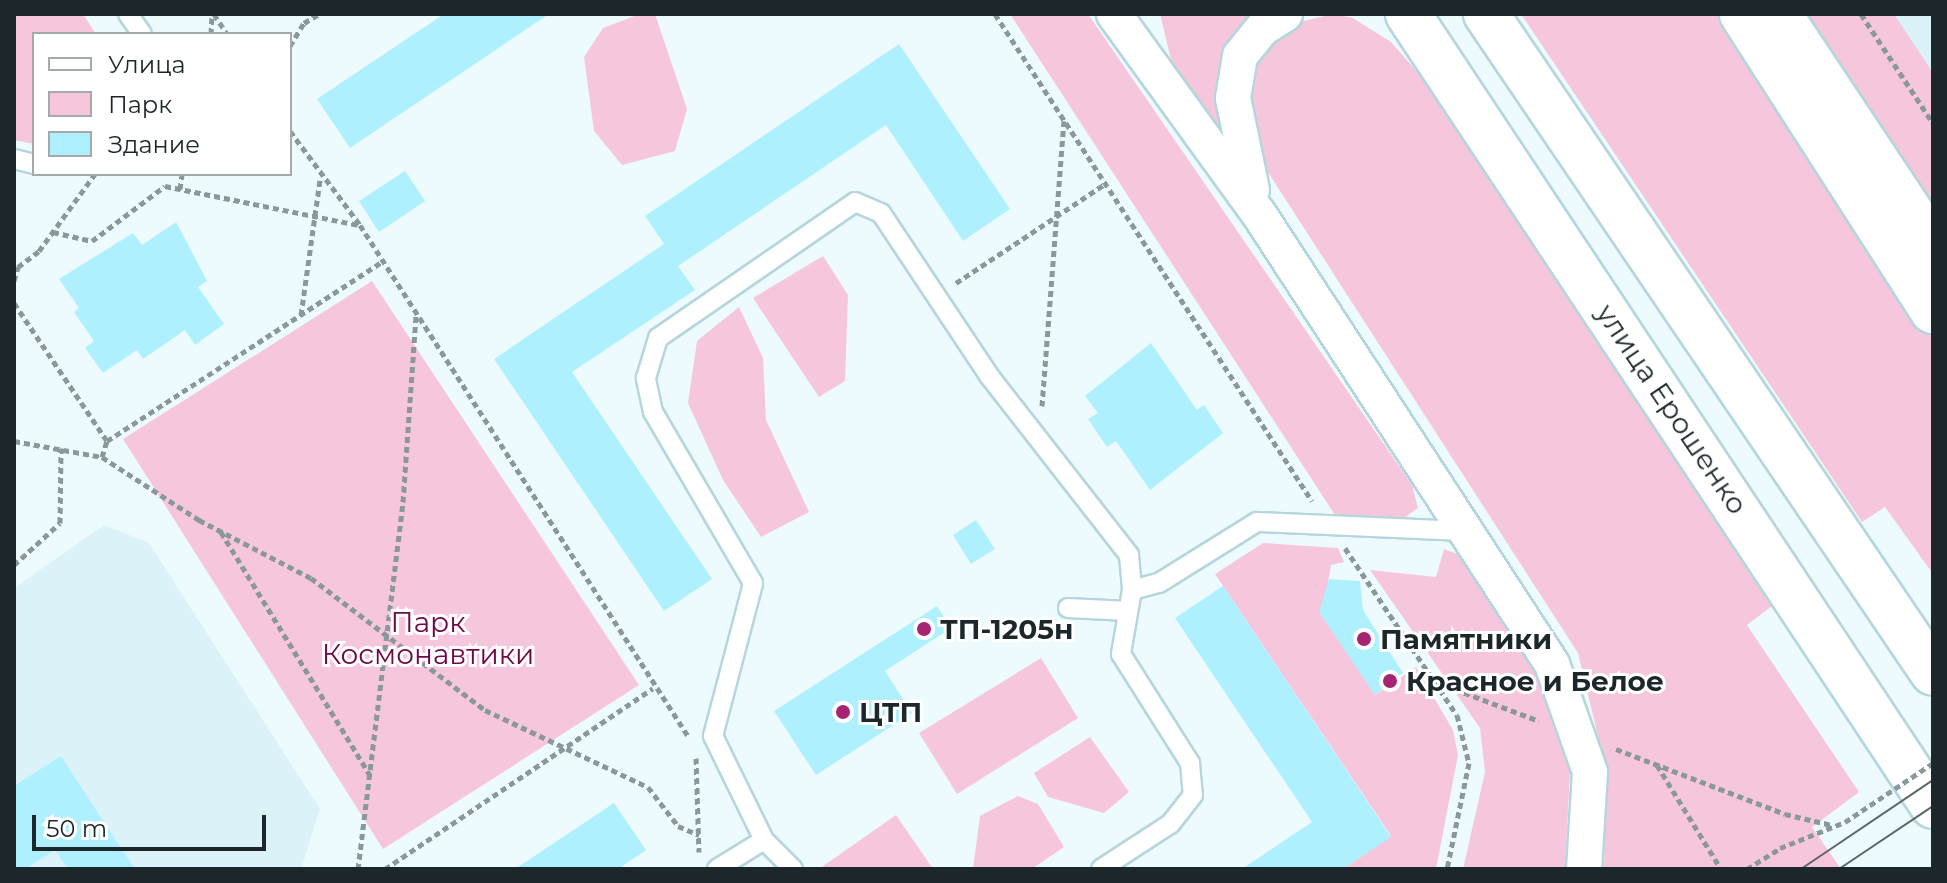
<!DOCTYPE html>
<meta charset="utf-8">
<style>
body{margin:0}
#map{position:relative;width:1947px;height:883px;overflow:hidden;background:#eefbfe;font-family:Montserrat,sans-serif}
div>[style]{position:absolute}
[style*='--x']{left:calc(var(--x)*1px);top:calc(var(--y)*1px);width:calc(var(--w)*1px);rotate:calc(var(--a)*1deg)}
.built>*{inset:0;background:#daf2f8}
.green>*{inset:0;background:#f6c7dc}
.building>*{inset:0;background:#aff0ff}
.path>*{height:5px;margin-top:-2.5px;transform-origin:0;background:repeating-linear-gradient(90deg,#8b989b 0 6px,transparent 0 10px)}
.roads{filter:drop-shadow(2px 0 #b6d6dd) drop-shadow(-2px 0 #b6d6dd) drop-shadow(0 2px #b6d6dd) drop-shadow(0 -2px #b6d6dd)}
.service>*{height:18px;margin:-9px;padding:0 9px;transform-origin:9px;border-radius:9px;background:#fff}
.minor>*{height:34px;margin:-17px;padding:0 17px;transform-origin:17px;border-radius:17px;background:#fff}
.secondary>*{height:44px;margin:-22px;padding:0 22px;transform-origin:22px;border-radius:22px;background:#fff}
.tram>*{height:2px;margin:-1px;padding:0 1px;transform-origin:1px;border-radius:1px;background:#5b676a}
.path-bridge>*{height:5px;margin-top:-2.5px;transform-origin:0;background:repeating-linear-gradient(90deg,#8b989b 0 6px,transparent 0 10px)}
.dots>*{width:22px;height:22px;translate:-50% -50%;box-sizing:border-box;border:4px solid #fff;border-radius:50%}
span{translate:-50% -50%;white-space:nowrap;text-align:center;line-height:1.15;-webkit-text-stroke:6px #fff;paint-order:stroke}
.street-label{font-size:28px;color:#1b272a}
.park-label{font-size:28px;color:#6f0849}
.poi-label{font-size:28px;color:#1b272a;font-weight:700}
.left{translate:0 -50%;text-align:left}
.frame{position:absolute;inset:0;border:16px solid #1b272a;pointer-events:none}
.legend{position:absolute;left:32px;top:32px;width:260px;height:144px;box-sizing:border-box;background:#fff;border:2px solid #a4a9aa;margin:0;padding:10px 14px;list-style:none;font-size:24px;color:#1b272a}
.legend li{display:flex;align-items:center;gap:16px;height:40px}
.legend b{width:40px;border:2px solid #a4a9aa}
.scale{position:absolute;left:32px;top:815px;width:234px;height:36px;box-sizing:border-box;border:4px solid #1b272a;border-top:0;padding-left:10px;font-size:24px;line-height:28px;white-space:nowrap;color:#1b272a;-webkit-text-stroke:6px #fff;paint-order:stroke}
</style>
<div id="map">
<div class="built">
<div style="clip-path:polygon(1877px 14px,1933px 14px,1933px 98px)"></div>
<div style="clip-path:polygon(104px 525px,149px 543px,320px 809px,301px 869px,14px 869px,14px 588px)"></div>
</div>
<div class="green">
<div style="clip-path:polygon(14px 14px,83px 14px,96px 34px,34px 34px,34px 144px,14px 140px)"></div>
<div style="clip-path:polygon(640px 14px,655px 14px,687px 109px,675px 151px,622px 165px,594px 131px,584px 57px,603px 28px)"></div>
<div style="clip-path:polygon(1010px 14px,1088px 14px,1412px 485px,1418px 508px,1404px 518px,1335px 515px)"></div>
<div style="clip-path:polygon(1160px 14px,1259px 14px,1234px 36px,1221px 64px,1220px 129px,1173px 68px)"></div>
<div style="clip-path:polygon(1333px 14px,1353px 18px,1391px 42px,1420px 75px,1776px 603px,1747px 625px,1859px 792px,1812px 827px,1841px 869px,1604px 869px,1606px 769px,1578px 653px,1264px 166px,1245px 94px,1250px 65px,1287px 25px)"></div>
<div style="clip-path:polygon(1521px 14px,1724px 14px,1933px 330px,1933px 574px,1885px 507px,1862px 522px)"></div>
<div style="clip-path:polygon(1800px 14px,1894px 14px,1933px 73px,1933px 215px)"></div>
<div style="clip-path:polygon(823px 256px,848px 295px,845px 381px,819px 397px,753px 298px)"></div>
<div style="clip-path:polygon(372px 281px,639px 685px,383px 849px,123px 439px)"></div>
<div style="clip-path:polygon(739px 307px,763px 358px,766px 420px,809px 512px,761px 537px,723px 480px,688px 403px,697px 341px)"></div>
<div style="clip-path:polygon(1263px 543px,1338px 548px,1344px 562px,1331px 565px,1324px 606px,1375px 695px,1416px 667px,1453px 730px,1458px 755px,1436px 869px,1343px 869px,1391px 836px,1215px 574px)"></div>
<div style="clip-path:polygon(1444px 549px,1463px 556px,1534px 664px,1570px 772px,1565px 869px,1463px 869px,1485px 772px,1480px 728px,1370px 570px,1436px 577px)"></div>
<div style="clip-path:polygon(1041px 658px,1078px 718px,957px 794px,919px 733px)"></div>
<div style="clip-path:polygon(1090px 737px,1129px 792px,1104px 813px,1048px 797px,1034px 773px)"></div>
<div style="clip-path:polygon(1018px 796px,1038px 804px,1064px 847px,1032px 869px,973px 869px,980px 816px)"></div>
<div style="clip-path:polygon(896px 815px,933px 869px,819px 869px)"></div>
</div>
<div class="building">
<div style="clip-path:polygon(444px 14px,549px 14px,350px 148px,317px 99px)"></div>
<div style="clip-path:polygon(899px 44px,1010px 209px,963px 241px,886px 125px,678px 266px,695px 290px,572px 372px,712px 579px,664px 611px,494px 359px,664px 244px,645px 216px)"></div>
<div style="clip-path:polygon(405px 171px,425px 201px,379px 232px,359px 201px)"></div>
<div style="clip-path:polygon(176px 222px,207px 281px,198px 287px,224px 324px,195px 345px,185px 330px,143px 359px,137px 350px,103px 373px,85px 348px,94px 341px,74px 312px,79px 308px,59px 279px,133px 233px,142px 245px)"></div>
<div style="clip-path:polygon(1151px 343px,1197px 410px,1204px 405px,1223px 433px,1150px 490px,1116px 441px,1107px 447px,1088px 419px,1098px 413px,1085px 396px)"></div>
<div style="clip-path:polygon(976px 520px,995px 549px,971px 564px,953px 535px)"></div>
<div style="clip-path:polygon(1329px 579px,1360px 581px,1363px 610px,1403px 673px,1375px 695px,1319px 612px)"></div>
<div style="clip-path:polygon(1223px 586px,1391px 837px,1343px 869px,1242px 869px,1312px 822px,1175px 618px)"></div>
<div style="clip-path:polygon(937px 606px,951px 628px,885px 671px,912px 713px,816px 775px,774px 711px)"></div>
<div style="clip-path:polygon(61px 756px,92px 804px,135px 869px,68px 869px,55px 850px,25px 869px,14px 869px,14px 786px)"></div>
<div style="clip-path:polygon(614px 803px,646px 850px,618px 869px,515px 869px)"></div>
</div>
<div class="path">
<div style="--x:214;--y:14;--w:24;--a:57"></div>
<div style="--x:995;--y:14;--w:581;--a:56.94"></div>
<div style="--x:1861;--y:14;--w:131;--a:56.6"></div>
<div style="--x:211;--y:34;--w:20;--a:-87"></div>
<div style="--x:290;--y:46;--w:27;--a:-59"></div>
<div style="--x:304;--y:23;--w:17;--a:-31"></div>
<div style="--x:290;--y:131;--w:117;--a:53.3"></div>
<div style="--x:360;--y:225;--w:607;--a:57.3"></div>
<div style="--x:180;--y:189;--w:15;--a:-82"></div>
<div style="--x:53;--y:232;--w:40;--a:13"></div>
<div style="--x:92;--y:241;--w:91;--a:-37"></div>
<div style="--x:165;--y:186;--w:198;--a:11.4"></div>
<div style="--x:14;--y:281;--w:15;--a:-74"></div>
<div style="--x:18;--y:267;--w:26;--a:-37"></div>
<div style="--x:39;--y:251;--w:95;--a:-54"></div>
<div style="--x:956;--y:283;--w:179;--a:-33.6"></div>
<div style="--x:14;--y:303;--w:166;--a:56"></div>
<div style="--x:301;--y:315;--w:137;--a:-82"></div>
<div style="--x:1042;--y:406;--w:286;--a:-85.6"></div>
<div style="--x:14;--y:441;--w:89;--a:10.3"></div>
<div style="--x:102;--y:457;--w:17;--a:-73"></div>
<div style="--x:107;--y:441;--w:328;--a:-33.1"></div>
<div style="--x:102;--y:457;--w:116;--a:33"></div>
<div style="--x:199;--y:520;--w:126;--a:27.4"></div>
<div style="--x:311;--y:578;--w:218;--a:37.2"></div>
<div style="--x:485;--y:710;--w:180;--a:25.3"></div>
<div style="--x:648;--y:787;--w:49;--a:52.4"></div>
<div style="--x:678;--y:826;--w:23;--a:23"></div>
<div style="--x:221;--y:532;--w:285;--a:58.5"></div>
<div style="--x:1345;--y:548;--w:201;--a:56.2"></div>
<div style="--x:1457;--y:715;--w:49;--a:76"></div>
<div style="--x:1469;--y:763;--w:108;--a:101.7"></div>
<div style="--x:14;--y:565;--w:62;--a:-42.4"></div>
<div style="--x:60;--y:523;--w:75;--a:-89.2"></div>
<div style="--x:1436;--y:682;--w:110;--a:20.7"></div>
<div style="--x:1616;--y:749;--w:181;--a:21"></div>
<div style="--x:1785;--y:814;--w:48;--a:13.2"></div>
<div style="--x:696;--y:758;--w:94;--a:88.2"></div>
<div style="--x:1657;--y:765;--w:122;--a:58.4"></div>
<div style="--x:358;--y:869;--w:370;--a:-83"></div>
<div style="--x:403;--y:502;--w:188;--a:-86"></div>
<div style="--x:385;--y:869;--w:323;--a:-34"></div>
<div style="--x:1747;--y:869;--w:39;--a:-32"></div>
<div style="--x:1780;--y:848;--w:70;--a:-21.8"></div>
</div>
<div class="roads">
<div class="service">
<div style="--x:128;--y:14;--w:24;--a:55"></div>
<div style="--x:14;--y:159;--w:21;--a:14"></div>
<div style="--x:1132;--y:590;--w:28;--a:-15"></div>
<div style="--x:1159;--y:583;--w:115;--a:-31.9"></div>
<div style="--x:1257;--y:522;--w:209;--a:2.5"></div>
<div style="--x:1068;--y:608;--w:60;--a:2.9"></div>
<div style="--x:764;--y:840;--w:116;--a:-116.1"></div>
<div style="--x:713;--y:736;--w:158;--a:-75.3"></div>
<div style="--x:753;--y:583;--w:198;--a:-120.3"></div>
<div style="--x:653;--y:412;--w:35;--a:-102"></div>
<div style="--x:646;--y:378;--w:42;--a:-73.3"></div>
<div style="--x:658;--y:338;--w:239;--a:-34.6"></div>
<div style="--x:855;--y:202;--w:28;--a:23"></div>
<div style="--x:881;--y:213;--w:197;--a:56.4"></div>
<div style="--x:990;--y:377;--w:226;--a:52"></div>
<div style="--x:1129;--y:555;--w:35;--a:85"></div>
<div style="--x:1132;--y:590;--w:65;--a:99.8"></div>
<div style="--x:1121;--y:654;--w:129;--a:57.7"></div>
<div style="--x:1190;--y:763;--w:32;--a:85"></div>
<div style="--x:1193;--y:795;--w:37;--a:128"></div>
<div style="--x:1170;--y:824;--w:82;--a:146.9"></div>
<div style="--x:717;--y:869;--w:55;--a:-31.7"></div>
<div style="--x:764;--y:840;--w:41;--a:45"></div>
</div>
<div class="minor">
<div style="--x:1114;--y:14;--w:247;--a:54.1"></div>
<div style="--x:1259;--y:214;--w:537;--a:56.93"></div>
<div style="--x:1552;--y:664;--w:114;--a:70.6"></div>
<div style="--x:1590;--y:772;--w:97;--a:93.5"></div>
<div style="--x:1252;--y:190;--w:94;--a:-101.7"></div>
<div style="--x:1233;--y:98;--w:43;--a:-80.5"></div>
<div style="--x:1240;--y:56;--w:36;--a:-51"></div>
<div style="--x:1263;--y:28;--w:26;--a:-32"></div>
</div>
<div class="secondary">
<div style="--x:1408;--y:14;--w:950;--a:56.46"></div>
<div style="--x:1486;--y:14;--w:796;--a:55.85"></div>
<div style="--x:1742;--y:14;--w:353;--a:57.3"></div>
<div style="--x:1779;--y:14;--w:278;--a:56.4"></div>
</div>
</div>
<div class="tram">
<div style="--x:1801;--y:869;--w:159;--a:-34"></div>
<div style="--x:1839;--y:869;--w:113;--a:-33.8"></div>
</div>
<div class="path-bridge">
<div style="--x:1845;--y:822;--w:106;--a:-33.8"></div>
</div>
<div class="dots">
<div style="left:924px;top:629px;background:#a62471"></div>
<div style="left:1364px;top:639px;background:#a62471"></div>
<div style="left:1390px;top:681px;background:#a62471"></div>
<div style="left:843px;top:712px;background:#a62471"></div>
</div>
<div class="street-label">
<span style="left:1672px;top:409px;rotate:56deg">улица Ерошенко</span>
</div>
<div class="park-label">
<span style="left:428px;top:638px">Парк<br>Космонавтики</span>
</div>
<div class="poi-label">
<span class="left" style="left:940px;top:629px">ТП-1205н</span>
<span class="left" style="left:1380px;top:639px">Памятники</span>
<span class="left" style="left:1406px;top:681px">Красное и Белое</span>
<span class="left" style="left:859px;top:712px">ЦТП</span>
</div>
<div class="frame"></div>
<ul class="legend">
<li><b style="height:10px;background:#fff"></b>Улица</li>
<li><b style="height:22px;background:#f6c7dc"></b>Парк</li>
<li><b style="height:22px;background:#aff0ff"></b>Здание</li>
</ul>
<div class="scale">50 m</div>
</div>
